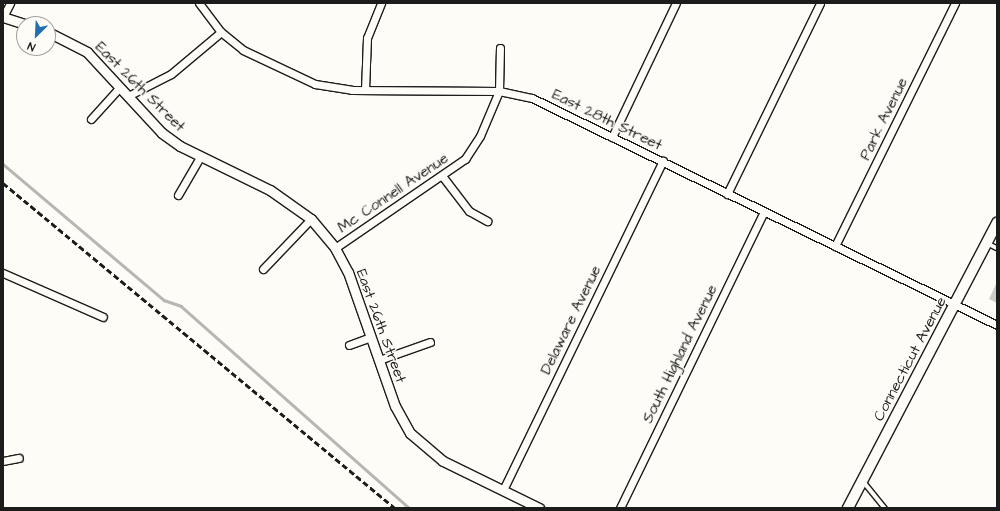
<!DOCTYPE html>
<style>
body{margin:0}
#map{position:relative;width:1000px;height:511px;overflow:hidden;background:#fdfcf7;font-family:"Architects Daughter",sans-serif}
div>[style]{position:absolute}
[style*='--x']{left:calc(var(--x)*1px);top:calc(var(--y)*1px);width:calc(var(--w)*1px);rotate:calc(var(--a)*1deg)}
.stream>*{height:2.5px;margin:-1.25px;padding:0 1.25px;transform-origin:1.25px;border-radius:1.25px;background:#b7b6b2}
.building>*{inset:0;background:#cccbc8}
.roads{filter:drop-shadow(1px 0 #1c1c1c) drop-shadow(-1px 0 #1c1c1c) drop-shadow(0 1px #1c1c1c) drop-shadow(0 -1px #1c1c1c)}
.service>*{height:3.5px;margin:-1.75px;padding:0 1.75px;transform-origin:1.75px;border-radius:1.75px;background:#fdfcf7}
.minor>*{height:7px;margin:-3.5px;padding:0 3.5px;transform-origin:3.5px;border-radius:3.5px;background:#fdfcf7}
.tertiary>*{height:9px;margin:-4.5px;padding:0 4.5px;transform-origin:4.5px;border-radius:4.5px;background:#fdfcf7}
.secondary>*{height:10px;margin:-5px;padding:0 5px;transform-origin:5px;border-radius:5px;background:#fdfcf7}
.rail>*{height:2.5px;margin-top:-1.25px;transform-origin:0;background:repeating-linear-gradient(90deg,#1c1c1c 0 6px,transparent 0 9px)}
span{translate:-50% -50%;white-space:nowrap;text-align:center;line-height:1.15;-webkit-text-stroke:3px #fdfcf7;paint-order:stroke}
.street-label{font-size:15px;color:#1c1c1c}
.frame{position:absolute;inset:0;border:4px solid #1c1c1c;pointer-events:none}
.north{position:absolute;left:16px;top:16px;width:40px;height:40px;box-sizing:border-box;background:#fdfcf7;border:1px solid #a3a29f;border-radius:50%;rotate:204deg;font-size:11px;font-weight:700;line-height:16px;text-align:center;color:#1c1c1c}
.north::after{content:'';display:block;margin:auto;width:14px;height:18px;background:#1f6fb2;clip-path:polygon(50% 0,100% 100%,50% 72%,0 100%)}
</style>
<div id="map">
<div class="stream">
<div style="--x:3;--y:164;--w:211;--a:40.2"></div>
<div style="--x:164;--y:300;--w:18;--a:19"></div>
<div style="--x:181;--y:306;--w:305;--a:41.5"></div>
</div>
<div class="building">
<div style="clip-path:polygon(997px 282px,997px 303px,989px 299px)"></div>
</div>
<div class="roads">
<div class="service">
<div style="--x:987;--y:243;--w:11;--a:27"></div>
<div style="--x:863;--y:481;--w:35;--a:51"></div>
</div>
<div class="minor">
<div style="--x:199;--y:3;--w:36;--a:53"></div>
<div style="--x:221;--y:32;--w:28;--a:39"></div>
<div style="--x:243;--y:50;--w:80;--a:25.3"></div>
<div style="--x:315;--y:84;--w:37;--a:9"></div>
<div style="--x:352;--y:90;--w:147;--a:0.4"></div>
<div style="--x:499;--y:91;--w:34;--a:12"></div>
<div style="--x:532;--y:98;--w:517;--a:26.02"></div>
<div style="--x:3;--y:17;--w:16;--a:-63"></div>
<div style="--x:365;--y:90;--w:52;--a:-87.8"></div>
<div style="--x:367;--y:38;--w:38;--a:-68"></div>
<div style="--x:128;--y:96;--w:48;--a:-27.1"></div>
<div style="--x:171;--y:74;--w:65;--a:-40"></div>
<div style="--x:91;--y:119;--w:43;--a:-47.8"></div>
<div style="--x:612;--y:137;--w:148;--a:-64.5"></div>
<div style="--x:443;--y:177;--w:43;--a:52.6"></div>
<div style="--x:469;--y:211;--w:21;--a:29"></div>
<div style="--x:727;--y:194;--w:212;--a:-64"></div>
<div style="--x:178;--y:195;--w:44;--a:-59.9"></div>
<div style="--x:835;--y:246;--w:271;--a:-63.7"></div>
<div style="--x:335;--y:248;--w:158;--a:-34.4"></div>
<div style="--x:465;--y:159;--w:27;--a:-57"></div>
<div style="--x:480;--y:136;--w:49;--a:-67.1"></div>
<div style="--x:499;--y:91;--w:43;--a:-88.7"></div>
<div style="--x:263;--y:269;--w:69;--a:-46.2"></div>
<div style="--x:3;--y:273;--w:109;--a:23.7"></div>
<div style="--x:349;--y:345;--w:23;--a:-20"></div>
<div style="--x:379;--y:360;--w:54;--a:-19.4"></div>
<div style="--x:3;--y:461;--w:16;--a:-11"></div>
<div style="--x:503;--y:490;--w:366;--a:-64.1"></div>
<div style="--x:620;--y:508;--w:329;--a:-64.1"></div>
</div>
<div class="tertiary">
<div style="--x:3;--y:17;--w:22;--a:18"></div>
<div style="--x:48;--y:32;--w:44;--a:27.1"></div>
<div style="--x:87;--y:52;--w:110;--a:47.2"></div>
<div style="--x:162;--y:133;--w:22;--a:36"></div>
<div style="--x:180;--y:146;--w:100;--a:26.1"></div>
<div style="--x:270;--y:190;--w:50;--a:35.3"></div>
<div style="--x:311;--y:219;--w:38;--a:50"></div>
<div style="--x:335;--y:248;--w:27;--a:62"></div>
<div style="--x:348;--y:272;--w:142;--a:70.7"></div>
<div style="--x:395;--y:406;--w:31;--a:61"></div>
<div style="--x:410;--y:433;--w:43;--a:40.3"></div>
<div style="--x:443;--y:461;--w:107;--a:26.1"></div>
</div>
<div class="secondary">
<div style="--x:848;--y:508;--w:322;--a:-62.4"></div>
</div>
</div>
<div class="rail">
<div style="--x:3;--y:183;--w:509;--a:39.66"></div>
</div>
<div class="street-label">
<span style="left:140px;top:87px;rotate:45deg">East 26th Street</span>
<span style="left:884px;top:119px;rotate:-64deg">Park Avenue</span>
<span style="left:607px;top:120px;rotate:26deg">East 28th Street</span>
<span style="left:393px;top:193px;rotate:-34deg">Mc Connell Avenue</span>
<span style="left:571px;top:320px;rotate:-64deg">Delaware Avenue</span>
<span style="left:381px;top:326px;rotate:70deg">East 26th Street</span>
<span style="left:680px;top:354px;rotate:-64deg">South Highland Avenue</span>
<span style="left:910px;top:359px;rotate:-62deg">Connecticut Avenue</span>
</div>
<div class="frame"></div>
<div class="north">N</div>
</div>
